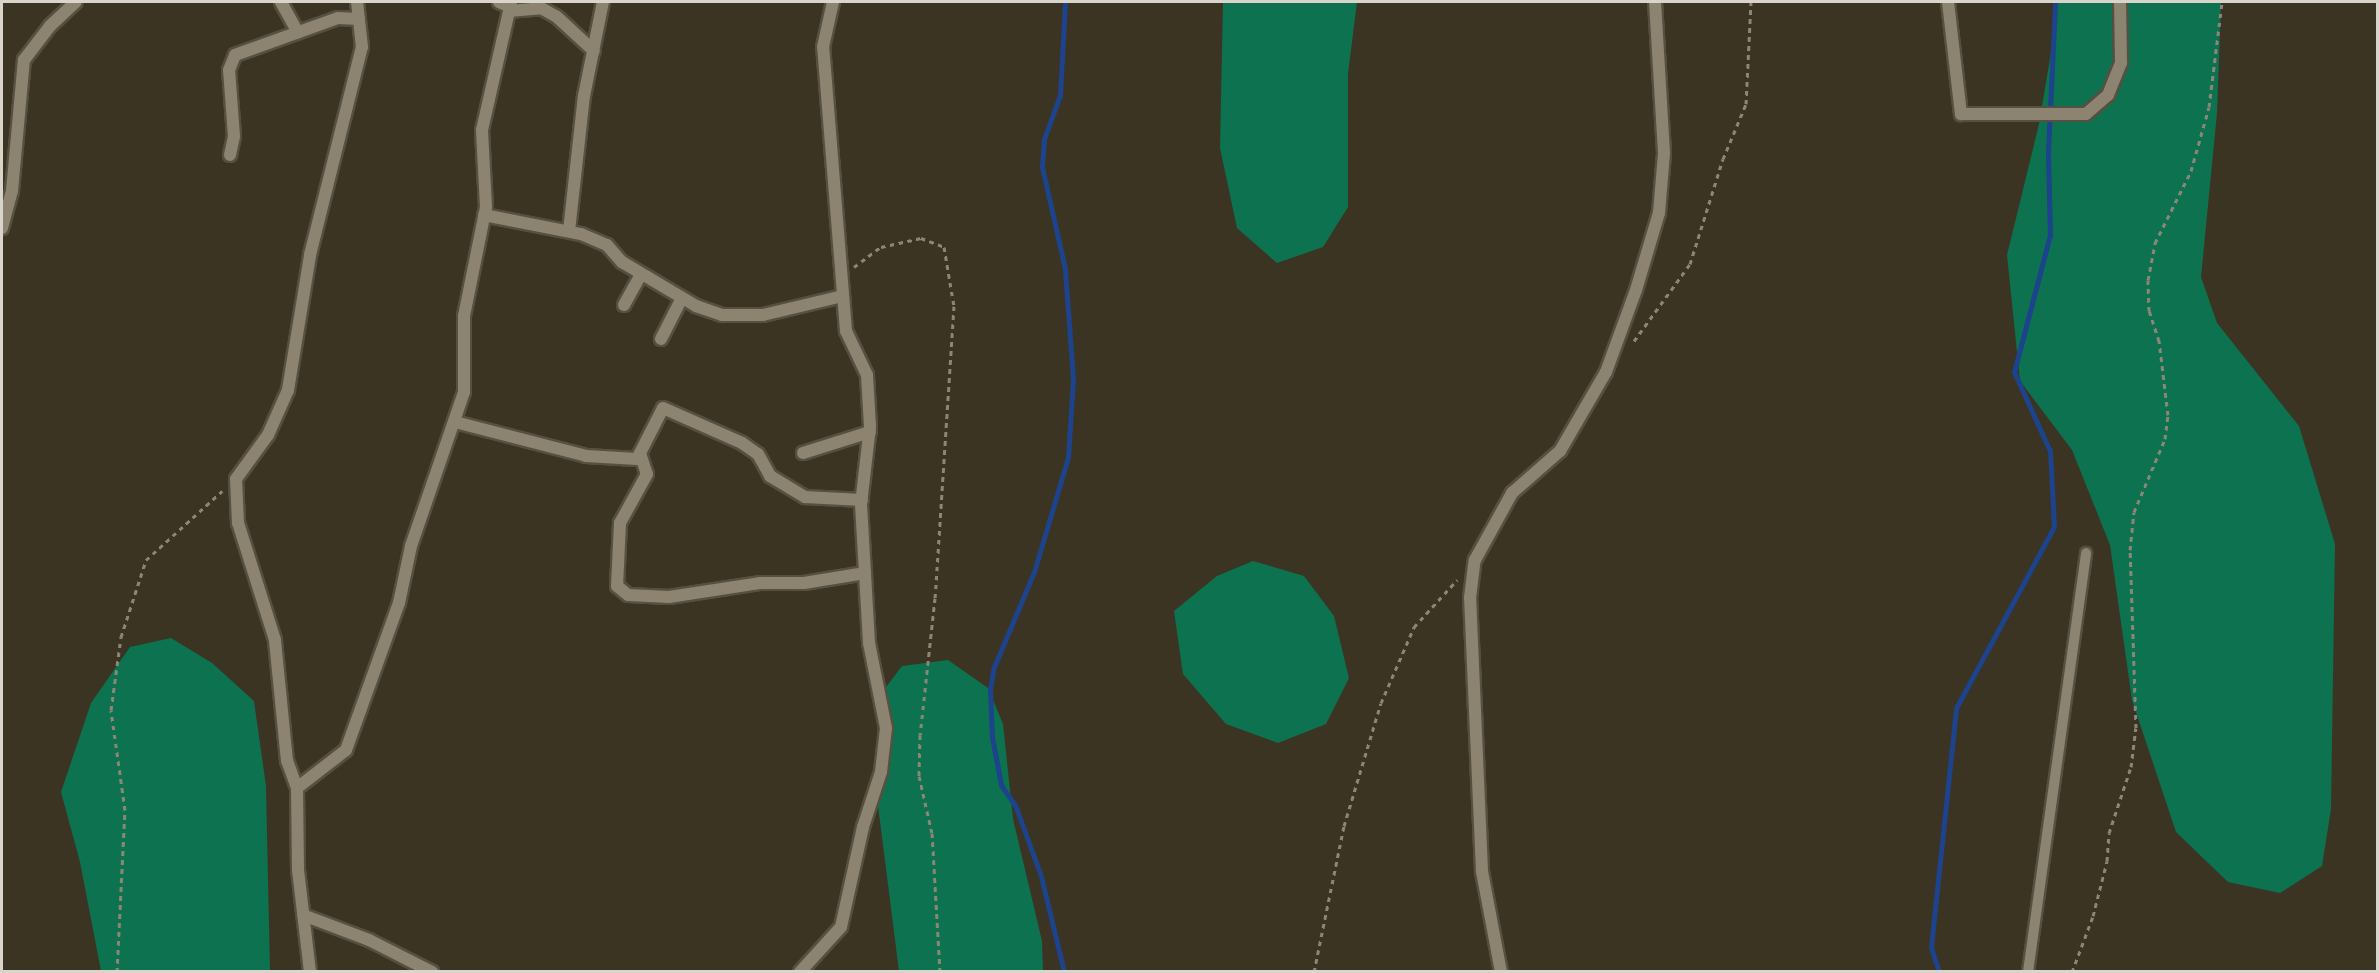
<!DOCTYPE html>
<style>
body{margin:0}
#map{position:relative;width:2379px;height:973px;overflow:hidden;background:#3c3423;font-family:"Fira Sans",sans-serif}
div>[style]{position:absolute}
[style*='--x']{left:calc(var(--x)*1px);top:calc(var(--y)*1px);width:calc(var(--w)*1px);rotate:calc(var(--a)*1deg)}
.forest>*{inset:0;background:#0c724f}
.stream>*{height:5px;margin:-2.5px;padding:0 2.5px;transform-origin:2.5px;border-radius:2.5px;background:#1c438c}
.path>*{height:3px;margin-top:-1.5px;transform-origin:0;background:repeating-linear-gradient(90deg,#8c8679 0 4.5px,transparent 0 9px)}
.roads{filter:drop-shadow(2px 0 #565041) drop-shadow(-2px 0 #565041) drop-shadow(0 2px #565041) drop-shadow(0 -2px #565041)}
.service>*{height:10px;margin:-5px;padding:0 5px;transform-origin:5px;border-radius:5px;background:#8c8471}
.minor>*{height:12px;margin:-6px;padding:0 6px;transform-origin:6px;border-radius:6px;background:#8c8471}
span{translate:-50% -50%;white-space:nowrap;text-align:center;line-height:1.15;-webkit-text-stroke:4.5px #322a1a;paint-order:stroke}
.frame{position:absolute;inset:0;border:3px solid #dad5cb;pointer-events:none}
</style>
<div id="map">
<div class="forest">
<div style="clip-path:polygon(1223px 2px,1357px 2px,1348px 74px,1348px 207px,1323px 247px,1277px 263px,1237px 228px,1220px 148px)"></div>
<div style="clip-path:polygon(2056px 2px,2221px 2px,2217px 113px,2201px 277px,2217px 323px,2299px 426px,2335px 544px,2331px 809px,2322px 866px,2280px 893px,2228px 882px,2176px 832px,2132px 700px,2110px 545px,2072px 450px,2020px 381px,2007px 255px,2039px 124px,2056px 23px)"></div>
<div style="clip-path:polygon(1253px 561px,1304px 576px,1334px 616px,1349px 678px,1326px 724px,1278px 743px,1226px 724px,1183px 674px,1174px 611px,1217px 576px)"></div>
<div style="clip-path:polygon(171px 638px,212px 663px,254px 701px,266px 786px,270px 971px,101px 971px,80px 862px,61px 792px,91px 703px,130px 647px)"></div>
<div style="clip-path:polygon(948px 660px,988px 688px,1003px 724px,1013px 819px,1042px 941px,1043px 971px,899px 971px,876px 790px,880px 695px,902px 666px)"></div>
</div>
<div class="stream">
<div style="--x:1064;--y:972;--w:99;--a:-103.5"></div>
<div style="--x:1041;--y:876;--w:76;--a:-110.1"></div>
<div style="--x:1015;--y:805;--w:24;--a:-125"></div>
<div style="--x:1001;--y:785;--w:49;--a:-100.6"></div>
<div style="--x:992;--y:737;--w:48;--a:-92.4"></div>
<div style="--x:990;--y:689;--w:22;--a:-80"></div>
<div style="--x:994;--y:667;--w:103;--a:-67.2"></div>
<div style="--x:1034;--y:572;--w:120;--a:-73.5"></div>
<div style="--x:1068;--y:457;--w:78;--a:-86.3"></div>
<div style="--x:1073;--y:379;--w:110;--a:-94.2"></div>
<div style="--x:1065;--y:269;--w:105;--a:-102.7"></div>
<div style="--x:1042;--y:167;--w:28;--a:-86"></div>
<div style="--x:1044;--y:139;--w:47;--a:-70"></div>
<div style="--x:1060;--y:95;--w:93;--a:-86.9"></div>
<div style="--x:1939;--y:972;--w:26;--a:-108"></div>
<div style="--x:1931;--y:947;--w:240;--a:-84"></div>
<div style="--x:1956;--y:708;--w:206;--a:-61.6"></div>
<div style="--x:2054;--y:527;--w:76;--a:-93"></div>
<div style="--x:2050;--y:451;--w:87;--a:-114.5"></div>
<div style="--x:2014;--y:372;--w:142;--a:-75.3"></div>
<div style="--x:2050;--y:235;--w:83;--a:-91.4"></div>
<div style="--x:2048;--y:152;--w:150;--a:-87.3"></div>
</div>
<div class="path">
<div style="--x:854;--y:267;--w:34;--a:-37"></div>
<div style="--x:881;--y:247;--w:41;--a:-12.7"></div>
<div style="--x:921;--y:238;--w:25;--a:21"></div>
<div style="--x:944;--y:247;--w:60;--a:80.4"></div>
<div style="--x:954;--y:306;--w:293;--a:93.7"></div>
<div style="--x:935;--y:598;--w:138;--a:96.2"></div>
<div style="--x:920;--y:735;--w:41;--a:91.4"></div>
<div style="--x:919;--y:776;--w:58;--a:77.2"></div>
<div style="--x:932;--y:833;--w:139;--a:86.7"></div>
<div style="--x:1634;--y:341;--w:95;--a:-54"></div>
<div style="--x:1690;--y:264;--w:110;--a:-72.6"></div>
<div style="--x:1723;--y:159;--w:60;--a:-67.3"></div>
<div style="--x:1746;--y:104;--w:102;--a:-87.2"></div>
<div style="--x:117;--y:972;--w:162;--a:-87.2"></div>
<div style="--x:125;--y:810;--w:101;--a:-98"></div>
<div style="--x:111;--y:710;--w:74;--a:-82.2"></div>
<div style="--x:121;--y:637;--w:81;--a:-72"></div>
<div style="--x:146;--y:560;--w:103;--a:-42.2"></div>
<div style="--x:1314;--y:972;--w:149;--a:-78.4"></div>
<div style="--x:1344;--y:826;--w:128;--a:-73.3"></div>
<div style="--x:1381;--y:703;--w:83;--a:-66.5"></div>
<div style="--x:1414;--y:627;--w:64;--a:-47.5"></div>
<div style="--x:2072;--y:972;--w:60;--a:-69.4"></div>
<div style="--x:2093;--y:916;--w:57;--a:-75.7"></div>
<div style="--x:2107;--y:861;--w:28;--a:-86"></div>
<div style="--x:2109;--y:833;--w:70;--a:-71.6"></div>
<div style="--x:2131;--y:767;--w:39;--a:-83"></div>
<div style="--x:2136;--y:728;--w:178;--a:-91.9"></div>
<div style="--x:2130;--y:550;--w:38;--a:-84"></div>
<div style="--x:2134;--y:512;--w:79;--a:-67"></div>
<div style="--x:2165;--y:439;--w:24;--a:-83"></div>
<div style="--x:2168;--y:415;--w:75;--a:-96.9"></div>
<div style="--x:2159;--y:341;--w:32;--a:-108"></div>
<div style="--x:2149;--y:311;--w:31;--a:-92"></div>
<div style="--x:2148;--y:280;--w:38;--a:-79"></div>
<div style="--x:2155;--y:243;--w:80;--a:-63.4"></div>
<div style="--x:2191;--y:171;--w:66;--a:-74.3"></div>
<div style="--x:2209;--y:107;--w:106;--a:-82.9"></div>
</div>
<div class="roads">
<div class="service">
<div style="--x:2028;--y:972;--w:423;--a:-82.1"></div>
</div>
<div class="minor">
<div style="--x:281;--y:2;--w:35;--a:61"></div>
<div style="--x:499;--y:2;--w:12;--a:24"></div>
<div style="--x:1948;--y:2;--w:113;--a:83.4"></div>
<div style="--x:1961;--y:114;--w:125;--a:0"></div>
<div style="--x:2086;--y:114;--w:29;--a:-41"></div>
<div style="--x:2108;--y:95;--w:35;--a:-68"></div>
<div style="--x:2121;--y:63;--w:61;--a:-90.9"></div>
<div style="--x:509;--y:11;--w:32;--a:-5"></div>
<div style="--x:541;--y:8;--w:18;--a:29"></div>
<div style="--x:557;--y:17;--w:50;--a:42.6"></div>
<div style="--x:230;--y:155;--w:19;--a:-78"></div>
<div style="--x:234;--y:136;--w:66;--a:-94.3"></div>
<div style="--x:229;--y:70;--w:16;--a:-68"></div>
<div style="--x:235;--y:55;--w:109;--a:-19.8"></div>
<div style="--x:338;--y:18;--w:21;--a:3"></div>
<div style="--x:484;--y:215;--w:99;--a:11.1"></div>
<div style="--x:581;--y:234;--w:28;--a:23"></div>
<div style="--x:607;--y:245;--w:23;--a:49"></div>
<div style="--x:622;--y:262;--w:86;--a:30.7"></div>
<div style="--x:696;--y:306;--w:28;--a:19"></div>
<div style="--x:722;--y:315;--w:41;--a:0"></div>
<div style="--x:763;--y:315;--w:82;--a:-13.4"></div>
<div style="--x:2;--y:228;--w:38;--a:-75"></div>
<div style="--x:12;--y:191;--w:132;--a:-84.8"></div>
<div style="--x:24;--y:60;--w:43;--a:-52.6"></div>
<div style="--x:50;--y:26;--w:35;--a:-43"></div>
<div style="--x:569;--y:231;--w:136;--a:-83.7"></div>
<div style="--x:584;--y:96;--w:96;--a:-78.6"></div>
<div style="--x:624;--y:305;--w:35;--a:-61"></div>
<div style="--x:661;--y:339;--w:46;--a:-62.9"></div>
<div style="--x:455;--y:422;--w:135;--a:14.5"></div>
<div style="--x:586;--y:456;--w:51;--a:3.4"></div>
<div style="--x:637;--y:459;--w:57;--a:-63"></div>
<div style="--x:663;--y:408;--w:86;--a:23.9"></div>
<div style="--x:742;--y:443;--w:19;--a:35"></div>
<div style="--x:758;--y:454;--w:25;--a:61"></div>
<div style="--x:770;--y:476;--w:41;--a:31"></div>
<div style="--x:805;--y:497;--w:57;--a:3"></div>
<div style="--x:640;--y:453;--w:22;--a:72"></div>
<div style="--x:647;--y:474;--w:56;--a:118.9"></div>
<div style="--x:620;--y:523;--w:63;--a:92.7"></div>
<div style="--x:617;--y:586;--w:14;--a:39"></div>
<div style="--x:628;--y:595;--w:41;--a:2.8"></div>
<div style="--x:669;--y:597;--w:93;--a:-8.7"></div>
<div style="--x:761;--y:583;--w:43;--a:0"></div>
<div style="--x:804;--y:583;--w:62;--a:-9.3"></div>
<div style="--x:803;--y:453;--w:70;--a:-17.4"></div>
<div style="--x:297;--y:788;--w:62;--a:-37.8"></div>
<div style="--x:346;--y:750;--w:156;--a:-70.2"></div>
<div style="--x:399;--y:603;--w:58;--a:-78.1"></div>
<div style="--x:411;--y:546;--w:163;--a:-71"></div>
<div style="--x:464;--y:392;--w:76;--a:-90"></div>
<div style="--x:464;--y:316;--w:111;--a:-78.6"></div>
<div style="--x:486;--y:207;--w:77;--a:-93"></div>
<div style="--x:482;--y:130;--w:131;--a:-77.2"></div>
<div style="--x:303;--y:915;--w:71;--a:20.7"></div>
<div style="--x:369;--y:940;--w:71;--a:26.9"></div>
<div style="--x:310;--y:972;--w:103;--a:-96.7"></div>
<div style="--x:298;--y:870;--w:82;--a:-90.7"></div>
<div style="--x:297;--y:788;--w:29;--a:-110"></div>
<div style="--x:287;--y:761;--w:122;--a:-95.7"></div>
<div style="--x:275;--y:640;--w:123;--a:-107.5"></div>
<div style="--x:238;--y:523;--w:44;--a:-92.6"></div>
<div style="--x:236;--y:479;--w:54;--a:-54"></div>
<div style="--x:268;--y:435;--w:49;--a:-66"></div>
<div style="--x:288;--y:390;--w:137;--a:-80.7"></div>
<div style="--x:310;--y:255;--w:214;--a:-76"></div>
<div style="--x:362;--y:47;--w:45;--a:-96.3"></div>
<div style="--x:800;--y:972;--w:61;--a:-47.7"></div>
<div style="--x:841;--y:927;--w:102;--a:-77.6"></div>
<div style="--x:863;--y:827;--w:58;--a:-71.9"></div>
<div style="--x:881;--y:772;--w:44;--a:-83.5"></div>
<div style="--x:886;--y:728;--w:87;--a:-101.3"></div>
<div style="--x:869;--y:643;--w:139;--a:-93.3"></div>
<div style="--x:861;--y:504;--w:79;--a:-83.4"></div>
<div style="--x:870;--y:426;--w:51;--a:-93.4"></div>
<div style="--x:867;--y:375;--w:49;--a:-115.5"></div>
<div style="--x:846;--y:331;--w:285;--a:-94.6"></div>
<div style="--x:823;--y:47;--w:46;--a:-77.5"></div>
<div style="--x:1501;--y:972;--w:103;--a:-100.7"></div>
<div style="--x:1482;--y:871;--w:273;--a:-92.5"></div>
<div style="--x:1470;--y:598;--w:38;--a:-83"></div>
<div style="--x:1475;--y:560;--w:77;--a:-61.1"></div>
<div style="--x:1512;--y:493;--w:64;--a:-41.2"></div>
<div style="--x:1560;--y:451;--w:91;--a:-59.8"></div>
<div style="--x:1606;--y:372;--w:87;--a:-69.9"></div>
<div style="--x:1636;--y:290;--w:80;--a:-73.4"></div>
<div style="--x:1659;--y:213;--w:60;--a:-85.2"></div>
<div style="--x:1664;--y:153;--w:151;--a:-93.4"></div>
</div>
</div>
<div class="frame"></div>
</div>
